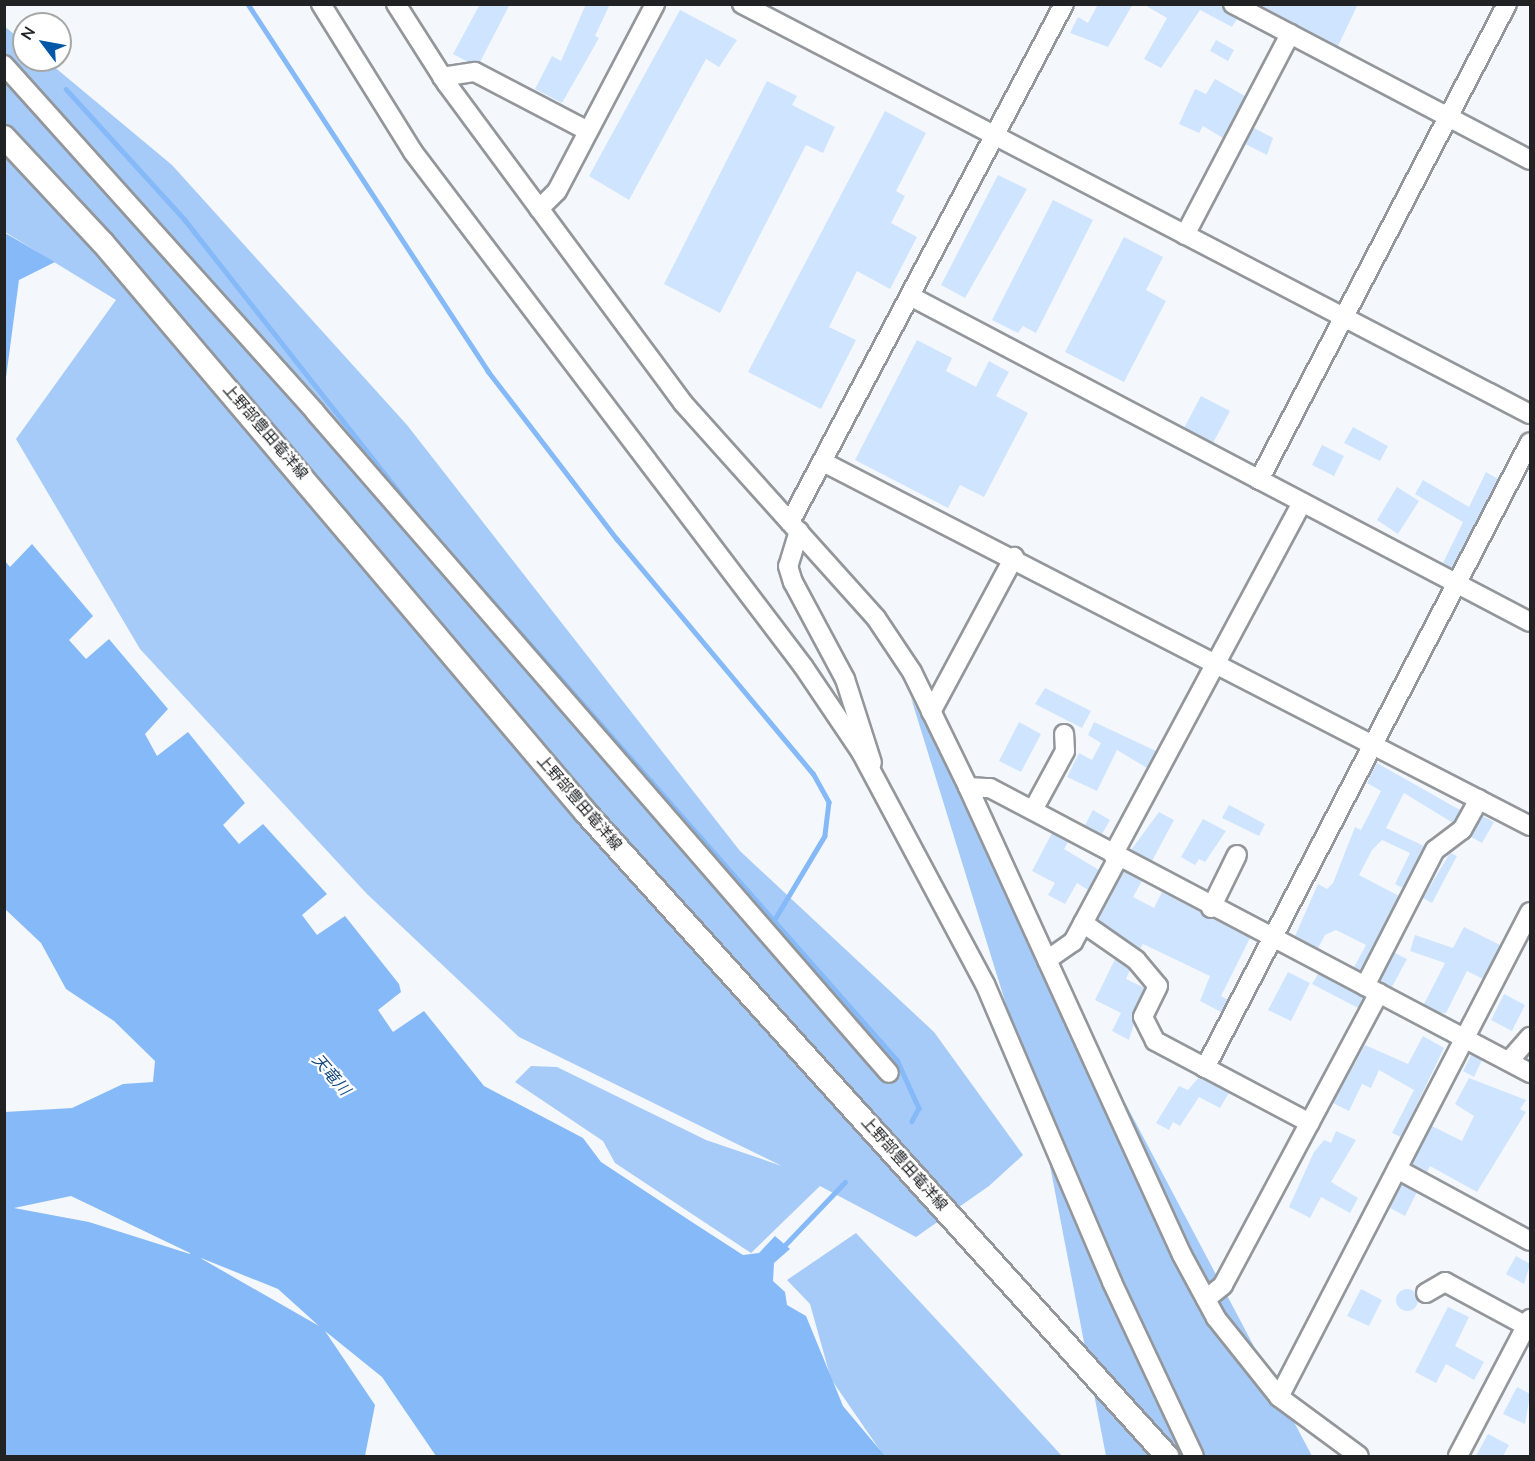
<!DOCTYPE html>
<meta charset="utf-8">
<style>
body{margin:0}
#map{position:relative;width:1535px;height:1461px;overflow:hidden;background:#f4f8fc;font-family:"Nunito Sans","Noto Sans JP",sans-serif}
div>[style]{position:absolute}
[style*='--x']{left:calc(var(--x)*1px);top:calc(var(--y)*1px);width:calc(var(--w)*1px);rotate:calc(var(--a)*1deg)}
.green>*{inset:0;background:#a6cbf8}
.forest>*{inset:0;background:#86b9f7}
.stream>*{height:4.5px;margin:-2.25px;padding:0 2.25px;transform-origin:2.25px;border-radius:2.25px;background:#86b9f7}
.building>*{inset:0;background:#cfe4fe}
.round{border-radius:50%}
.roads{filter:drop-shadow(2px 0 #93979b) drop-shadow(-2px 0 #93979b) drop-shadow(0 2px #93979b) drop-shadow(0 -2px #93979b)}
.minor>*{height:18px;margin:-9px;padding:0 9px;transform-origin:9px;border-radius:9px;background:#fff}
.major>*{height:22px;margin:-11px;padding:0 11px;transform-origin:11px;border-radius:11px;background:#fff}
span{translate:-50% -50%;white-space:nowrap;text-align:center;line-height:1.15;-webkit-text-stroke:4.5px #fff;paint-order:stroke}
.street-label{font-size:15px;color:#212224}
.water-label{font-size:16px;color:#14477e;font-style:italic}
.frame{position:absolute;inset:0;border:6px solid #212224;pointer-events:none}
.north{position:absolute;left:12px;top:12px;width:60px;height:60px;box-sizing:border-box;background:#fff;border:2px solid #a6a7a7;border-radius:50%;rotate:302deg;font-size:16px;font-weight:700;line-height:24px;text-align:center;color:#212224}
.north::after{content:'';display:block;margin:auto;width:21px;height:27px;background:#0258a6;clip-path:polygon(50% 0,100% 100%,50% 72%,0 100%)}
</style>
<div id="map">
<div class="green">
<div style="clip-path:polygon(4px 26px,24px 42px,24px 60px,46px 60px,172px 165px,407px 425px,740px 851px,934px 1032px,1023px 1155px,989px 1186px,916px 1237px,820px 1186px,751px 1253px,615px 1163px,603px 1141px,515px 1082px,531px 1066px,557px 1067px,706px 1140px,782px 1166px,519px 1037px,367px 894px,140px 649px,16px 439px,116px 300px,5px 232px)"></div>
<div style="clip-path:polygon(911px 698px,1312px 1456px,1106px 1456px,1040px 1114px)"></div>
<div style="clip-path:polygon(856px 1233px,961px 1346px,1062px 1456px,884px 1456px,831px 1379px,810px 1304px,787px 1280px)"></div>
</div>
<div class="forest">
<div style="clip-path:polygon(5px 233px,55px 262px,19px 280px,5px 385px)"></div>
<div style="clip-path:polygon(evenodd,32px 544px,93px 616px,69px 640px,86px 659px,109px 639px,168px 709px,145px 734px,157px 756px,188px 732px,245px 803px,223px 825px,239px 844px,263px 824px,327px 894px,302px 915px,317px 935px,345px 916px,399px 984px,401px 992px,378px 1010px,393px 1032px,424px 1011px,484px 1086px,583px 1138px,601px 1162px,695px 1224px,743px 1255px,759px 1253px,775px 1236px,790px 1249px,774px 1263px,773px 1281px,785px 1292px,787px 1305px,806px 1316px,843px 1406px,885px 1456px,436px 1456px,382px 1377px,325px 1331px,375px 1405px,365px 1456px,5px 1456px,5px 1112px,72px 1108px,123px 1084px,153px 1082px,155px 1061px,114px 1021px,66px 989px,41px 943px,5px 909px,5px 561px,10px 567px,32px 544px,71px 1196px,190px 1253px,190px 1254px,89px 1222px,14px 1208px,71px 1196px,32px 544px,201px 1258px,278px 1289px,319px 1326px,202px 1259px,201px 1258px)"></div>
</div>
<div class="stream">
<div style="--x:248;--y:4;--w:439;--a:56.8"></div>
<div style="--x:488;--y:371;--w:212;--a:52.5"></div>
<div style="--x:617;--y:539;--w:305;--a:50.1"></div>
<div style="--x:813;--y:773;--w:33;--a:61"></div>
<div style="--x:829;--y:802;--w:34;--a:97"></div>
<div style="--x:825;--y:836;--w:101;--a:120.9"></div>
<div style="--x:66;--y:89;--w:177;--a:47.7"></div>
<div style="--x:185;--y:220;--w:380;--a:51.8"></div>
<div style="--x:420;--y:519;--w:721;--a:48.6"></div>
<div style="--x:897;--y:1060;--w:53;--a:65.4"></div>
<div style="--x:919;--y:1108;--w:15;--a:118"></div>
<div style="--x:782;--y:1248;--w:91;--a:-46.3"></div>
</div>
<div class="building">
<div style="clip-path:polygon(480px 4px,510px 4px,480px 62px,468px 62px,453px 54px)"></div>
<div style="clip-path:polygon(586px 4px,610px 4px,595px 36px,599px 38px,562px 103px,535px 89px,552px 56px,561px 61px)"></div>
<div style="clip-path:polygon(1098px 4px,1133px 4px,1108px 47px,1070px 33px,1078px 17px,1088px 23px)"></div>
<div style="clip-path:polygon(1143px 4px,1219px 4px,1237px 19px,1232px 27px,1200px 10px,1161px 68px,1144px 59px,1167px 18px)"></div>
<div style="clip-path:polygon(1258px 4px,1358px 4px,1338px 46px)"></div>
<div style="clip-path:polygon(680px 10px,737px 40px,719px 67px,706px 59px,629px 200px,589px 176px)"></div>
<div style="clip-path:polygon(1216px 40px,1234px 50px,1228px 61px,1210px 51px)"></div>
<div style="clip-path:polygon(1215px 79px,1245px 96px,1223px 138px,1203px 126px,1199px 133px,1179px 124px,1195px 89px,1206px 94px)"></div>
<div style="clip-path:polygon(767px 81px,797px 96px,792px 105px,835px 127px,823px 153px,806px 145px,720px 313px,664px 284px)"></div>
<div style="clip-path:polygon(885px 111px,926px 133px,896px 191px,905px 196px,891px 223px,917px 237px,890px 289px,857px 271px,829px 327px,856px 340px,821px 409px,748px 372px)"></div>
<div style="clip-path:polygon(1254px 128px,1273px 138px,1267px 155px,1245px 144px)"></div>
<div style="clip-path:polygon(998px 175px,1027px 189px,965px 298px,941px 285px)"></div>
<div style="clip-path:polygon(1053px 200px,1093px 220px,1036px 333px,1023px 326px,1018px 333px,992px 320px)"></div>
<div style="clip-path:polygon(1124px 237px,1163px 257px,1146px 290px,1166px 301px,1124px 382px,1065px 352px)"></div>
<div style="clip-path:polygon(917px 340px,952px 358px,946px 371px,976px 387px,989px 361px,1009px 372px,996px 396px,1028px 413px,984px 497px,960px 485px,948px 508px,855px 460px)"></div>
<div style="clip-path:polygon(1201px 396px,1230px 411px,1213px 443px,1184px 428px)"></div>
<div style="clip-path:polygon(1353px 427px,1388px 446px,1380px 461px,1344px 443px)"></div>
<div style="clip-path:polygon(1322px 445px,1344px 456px,1334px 476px,1312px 465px)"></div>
<div style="clip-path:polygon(1486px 472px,1498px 479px,1452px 568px,1443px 563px,1463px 522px,1415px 494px,1423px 480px,1469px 507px)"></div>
<div style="clip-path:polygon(1397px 487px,1419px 501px,1398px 534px,1377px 520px)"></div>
<div style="clip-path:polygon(1045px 688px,1091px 711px,1082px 728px,1035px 704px)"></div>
<div style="clip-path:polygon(1019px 722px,1041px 734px,1021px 772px,999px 761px)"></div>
<div style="clip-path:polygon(1094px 722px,1156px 751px,1147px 768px,1117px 750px,1097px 791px,1067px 777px,1079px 753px,1092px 760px,1101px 743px,1088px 735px)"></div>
<div style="clip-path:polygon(1377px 763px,1460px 810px,1453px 823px,1404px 793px,1386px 828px,1424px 846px,1403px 888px,1395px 884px,1410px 853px,1382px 840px,1372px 850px,1359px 875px,1399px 896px,1360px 971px,1354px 967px,1366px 945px,1336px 930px,1325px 935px,1318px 948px,1295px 936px,1318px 884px,1327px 889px,1333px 883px,1355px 827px,1361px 830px,1381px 791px,1367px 783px)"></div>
<div style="clip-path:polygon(1229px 805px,1265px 824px,1259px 836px,1222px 818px)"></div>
<div style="clip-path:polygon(1093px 810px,1110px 820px,1102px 834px,1085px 825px)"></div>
<div style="clip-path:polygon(1159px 812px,1174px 820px,1152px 861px,1131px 850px)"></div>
<div style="clip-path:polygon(1483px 816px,1494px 822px,1482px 843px,1471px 837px)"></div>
<div style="clip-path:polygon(1203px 819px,1226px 831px,1205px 862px,1199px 859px,1195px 865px,1181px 857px)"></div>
<div style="clip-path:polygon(1052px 833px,1068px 842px,1064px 849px,1099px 870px,1088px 890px,1077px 883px,1065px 904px,1048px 895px,1055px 883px,1032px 871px)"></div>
<div style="clip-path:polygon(1450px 853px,1457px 856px,1432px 903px,1423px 898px)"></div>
<div style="clip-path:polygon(1124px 871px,1142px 881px,1133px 897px,1154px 908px,1162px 892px,1250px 938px,1221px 996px,1228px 1000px,1221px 1012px,1200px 1001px,1210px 976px,1143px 944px,1140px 949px,1098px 920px)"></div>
<div style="clip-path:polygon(1464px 927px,1500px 945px,1483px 979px,1467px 971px,1446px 1013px,1440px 1013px,1424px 1004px,1445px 963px,1410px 951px,1415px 935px,1453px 948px)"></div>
<div style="clip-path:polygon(1395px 953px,1407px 959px,1392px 987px,1380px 981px)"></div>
<div style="clip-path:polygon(1115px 959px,1130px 970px,1126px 979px,1145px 988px,1129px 1040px,1112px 1031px,1121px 1013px,1095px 1000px)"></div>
<div style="clip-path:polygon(1288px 972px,1310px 983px,1291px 1021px,1268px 1010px)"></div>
<div style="clip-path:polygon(1318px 974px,1364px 998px,1358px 1008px,1312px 984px)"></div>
<div style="clip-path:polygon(1504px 994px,1525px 1005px,1512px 1031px,1491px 1020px)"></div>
<div style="clip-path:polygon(1423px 1036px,1444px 1048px,1401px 1137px,1392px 1133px,1414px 1090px,1379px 1070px,1371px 1088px,1362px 1084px,1349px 1111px,1333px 1103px,1365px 1045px,1408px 1064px)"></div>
<div style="clip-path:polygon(1471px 1055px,1482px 1060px,1474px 1077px,1463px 1071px)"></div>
<div style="clip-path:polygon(1199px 1077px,1229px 1093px,1220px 1108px,1199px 1097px,1180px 1126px,1173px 1122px,1169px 1130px,1156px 1123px,1179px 1086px,1188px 1090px)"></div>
<div style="clip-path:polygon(1469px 1078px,1526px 1100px,1520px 1109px,1526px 1112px,1477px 1192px,1430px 1166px,1427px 1172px,1412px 1164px,1432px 1126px,1462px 1141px,1474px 1116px,1455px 1104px)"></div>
<div style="clip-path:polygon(1336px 1131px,1356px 1140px,1331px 1182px,1358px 1198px,1350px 1213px,1321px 1197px,1310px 1218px,1289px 1207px,1314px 1152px,1324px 1140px,1331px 1143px)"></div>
<div style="clip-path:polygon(1402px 1184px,1417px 1192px,1405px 1216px,1390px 1208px)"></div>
<div style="clip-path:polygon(1516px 1256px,1530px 1264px,1524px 1284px,1506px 1274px)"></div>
<div class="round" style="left:1396px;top:1289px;width:22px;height:22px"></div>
<div style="clip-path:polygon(1361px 1289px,1382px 1300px,1369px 1326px,1347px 1316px)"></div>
<div style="clip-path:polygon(1448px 1307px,1469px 1317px,1455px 1346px,1484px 1362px,1474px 1380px,1446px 1364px,1436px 1383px,1415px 1372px)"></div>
<div style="clip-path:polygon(1517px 1387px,1530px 1394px,1525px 1424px,1503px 1414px)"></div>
<div style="clip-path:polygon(1488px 1434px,1509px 1445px,1503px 1456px,1476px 1456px)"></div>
</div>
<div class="roads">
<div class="minor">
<div style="--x:321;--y:4;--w:174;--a:58.1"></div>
<div style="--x:413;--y:152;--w:645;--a:52.81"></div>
<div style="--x:803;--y:666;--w:104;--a:56"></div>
<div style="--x:861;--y:752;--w:263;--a:61.9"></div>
<div style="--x:985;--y:984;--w:324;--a:66.9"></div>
<div style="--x:1112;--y:1282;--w:192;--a:64.8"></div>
<div style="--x:396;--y:4;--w:95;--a:57.5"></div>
<div style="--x:447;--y:84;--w:397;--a:53.5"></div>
<div style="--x:683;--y:403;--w:289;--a:48.1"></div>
<div style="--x:876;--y:618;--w:65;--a:56.3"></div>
<div style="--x:912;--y:672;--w:128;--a:64"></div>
<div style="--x:968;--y:787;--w:515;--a:65.43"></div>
<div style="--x:1182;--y:1255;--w:72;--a:61.6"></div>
<div style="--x:1216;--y:1318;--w:101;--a:51.4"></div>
<div style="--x:1279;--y:1397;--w:99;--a:36.4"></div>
<div style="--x:742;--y:4;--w:888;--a:27.49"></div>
<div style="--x:1233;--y:4;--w:335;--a:27.7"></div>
<div style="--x:4;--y:65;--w:466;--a:48.1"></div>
<div style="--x:315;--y:412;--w:875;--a:49.03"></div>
<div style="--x:442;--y:77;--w:33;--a:-9"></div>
<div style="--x:475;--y:72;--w:127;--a:27.6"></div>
<div style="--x:539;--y:209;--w:25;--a:-45"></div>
<div style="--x:557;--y:191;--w:211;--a:-62.3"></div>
<div style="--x:1185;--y:235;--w:227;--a:-62.4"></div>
<div style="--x:910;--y:296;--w:700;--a:27.74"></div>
<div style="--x:825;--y:463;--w:793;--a:27.24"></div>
<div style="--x:1259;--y:480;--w:537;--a:-62.48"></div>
<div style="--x:790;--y:522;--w:586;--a:-62.12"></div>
<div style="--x:799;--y:531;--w:37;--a:107"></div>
<div style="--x:788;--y:566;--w:17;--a:73"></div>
<div style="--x:793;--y:582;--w:110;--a:61.8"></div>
<div style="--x:845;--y:679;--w:88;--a:72.2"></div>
<div style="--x:931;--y:712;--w:176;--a:-61.8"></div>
<div style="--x:968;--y:787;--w:22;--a:3"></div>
<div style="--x:990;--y:788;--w:611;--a:27.82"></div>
<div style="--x:1033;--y:810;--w:67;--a:-61.5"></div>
<div style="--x:1065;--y:751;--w:17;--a:-93"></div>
<div style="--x:1113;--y:855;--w:400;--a:-61.8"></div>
<div style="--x:1211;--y:908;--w:59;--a:-63.9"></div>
<div style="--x:1083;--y:923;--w:65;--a:34.9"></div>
<div style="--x:1136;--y:960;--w:34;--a:50"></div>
<div style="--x:1158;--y:986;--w:34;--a:116"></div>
<div style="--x:1143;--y:1017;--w:27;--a:63"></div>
<div style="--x:1155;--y:1041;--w:175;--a:27.9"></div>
<div style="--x:1047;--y:960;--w:32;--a:-35"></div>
<div style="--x:1073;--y:942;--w:93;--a:-61.8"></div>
<div style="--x:1365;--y:986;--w:153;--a:-62.8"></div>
<div style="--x:1435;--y:850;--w:34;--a:-37"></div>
<div style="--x:1462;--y:830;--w:35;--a:-61"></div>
<div style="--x:1509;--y:1061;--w:32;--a:-49"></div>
<div style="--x:1205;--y:1068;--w:705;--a:-62.56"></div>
<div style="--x:1397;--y:1169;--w:151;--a:28.4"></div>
<div style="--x:1426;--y:1293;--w:22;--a:-30"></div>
<div style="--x:1445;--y:1282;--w:97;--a:28.4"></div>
<div style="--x:1206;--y:1299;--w:22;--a:-39"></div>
<div style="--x:1223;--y:1285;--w:331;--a:-61.9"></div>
<div style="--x:1279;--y:1397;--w:546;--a:-62.64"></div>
<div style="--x:1458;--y:1456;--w:155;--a:-62.3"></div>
</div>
<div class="major">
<div style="--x:4;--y:137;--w:145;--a:47"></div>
<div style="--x:103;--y:243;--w:747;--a:49.72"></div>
<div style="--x:586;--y:813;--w:867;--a:47.9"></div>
</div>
</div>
<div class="street-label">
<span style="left:265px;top:432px;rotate:49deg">上野部豊田竜洋線</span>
<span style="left:579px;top:803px;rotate:49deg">上野部豊田竜洋線</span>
<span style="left:904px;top:1164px;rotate:48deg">上野部豊田竜洋線</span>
</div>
<div class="water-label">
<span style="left:331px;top:1075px;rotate:49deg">天竜川</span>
</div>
<div class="frame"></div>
<div class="north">N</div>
</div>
